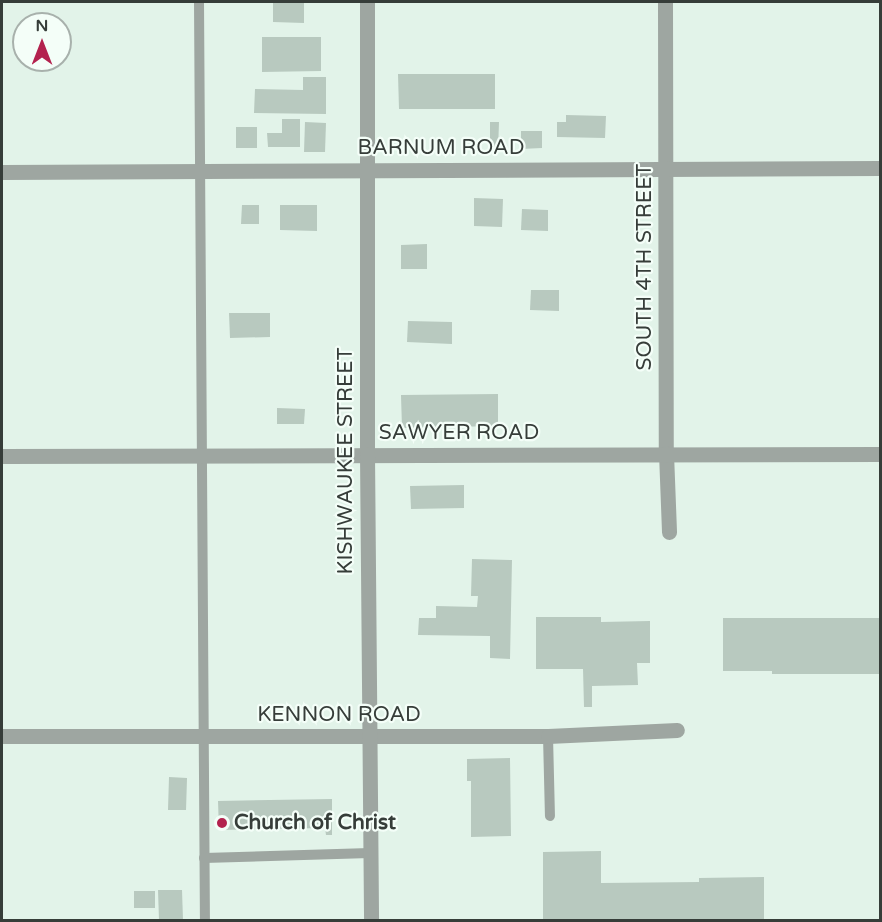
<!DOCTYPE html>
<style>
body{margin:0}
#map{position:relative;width:882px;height:922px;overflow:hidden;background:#e2f3e9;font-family:"Varela Round",sans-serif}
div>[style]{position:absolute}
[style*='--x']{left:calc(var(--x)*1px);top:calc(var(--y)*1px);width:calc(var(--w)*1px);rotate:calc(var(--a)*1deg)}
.building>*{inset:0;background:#b8c9bf}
.service>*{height:10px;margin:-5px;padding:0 5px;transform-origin:5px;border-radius:5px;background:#9ea6a1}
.minor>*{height:15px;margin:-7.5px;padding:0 7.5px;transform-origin:7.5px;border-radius:7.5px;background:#9ea6a1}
.tertiary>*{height:15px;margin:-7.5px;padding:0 7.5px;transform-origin:7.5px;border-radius:7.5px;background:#9ea6a1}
.dots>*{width:16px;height:16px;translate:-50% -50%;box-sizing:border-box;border:3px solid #f4fef8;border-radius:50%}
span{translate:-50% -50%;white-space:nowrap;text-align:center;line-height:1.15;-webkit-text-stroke:4.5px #f4fef8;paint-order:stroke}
.street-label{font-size:21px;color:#363d39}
.poi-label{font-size:21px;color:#363d39;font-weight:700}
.left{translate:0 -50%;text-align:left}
.frame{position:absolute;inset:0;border:3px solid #363d39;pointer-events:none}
.north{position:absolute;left:12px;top:12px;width:60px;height:60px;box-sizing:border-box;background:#f4fef8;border:2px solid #a8b1ac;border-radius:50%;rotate:0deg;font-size:16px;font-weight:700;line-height:24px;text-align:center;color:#363d39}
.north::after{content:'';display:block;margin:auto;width:21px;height:27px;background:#b3224e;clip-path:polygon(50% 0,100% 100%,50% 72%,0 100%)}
</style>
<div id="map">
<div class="building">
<div style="clip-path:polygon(273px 2px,304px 2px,304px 23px,273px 22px)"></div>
<div style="clip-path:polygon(262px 37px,321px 37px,321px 71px,262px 72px)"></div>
<div style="clip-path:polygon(398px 74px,495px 74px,495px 109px,399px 109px)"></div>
<div style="clip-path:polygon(303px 77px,326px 77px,326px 114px,254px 113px,255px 89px,303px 90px)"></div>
<div style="clip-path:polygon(566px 115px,606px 116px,605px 138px,557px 137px,557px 122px,566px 122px)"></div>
<div style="clip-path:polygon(282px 119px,300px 119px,300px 147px,268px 147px,267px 133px,282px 133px)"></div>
<div style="clip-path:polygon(305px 122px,326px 123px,325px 152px,304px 152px)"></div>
<div style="clip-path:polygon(490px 122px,499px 122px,498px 151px,490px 151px)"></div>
<div style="clip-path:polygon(236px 127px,257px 127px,257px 148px,236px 148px)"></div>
<div style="clip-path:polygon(521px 131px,542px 131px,542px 148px,521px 149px)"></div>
<div style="clip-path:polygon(474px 198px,503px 199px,502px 227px,474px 226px)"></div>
<div style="clip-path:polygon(242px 205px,259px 205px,259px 224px,241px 224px)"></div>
<div style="clip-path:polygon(280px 205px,317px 205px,317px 231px,280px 230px)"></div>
<div style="clip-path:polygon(522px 209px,548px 210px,548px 231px,521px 230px)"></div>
<div style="clip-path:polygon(427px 244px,427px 269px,401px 269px,401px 245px)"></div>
<div style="clip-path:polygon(531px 290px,559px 290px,559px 311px,530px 310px)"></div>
<div style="clip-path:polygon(229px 313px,270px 313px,270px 337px,230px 338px)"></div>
<div style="clip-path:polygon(408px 321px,452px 322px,452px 344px,407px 342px)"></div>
<div style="clip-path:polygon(498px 394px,498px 426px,402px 428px,401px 395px)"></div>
<div style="clip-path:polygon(277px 408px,305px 409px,304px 424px,277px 424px)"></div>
<div style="clip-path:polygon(464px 485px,464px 508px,411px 509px,410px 486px)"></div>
<div style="clip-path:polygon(472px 559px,512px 560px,510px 659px,490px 658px,490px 636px,418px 635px,419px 618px,436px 618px,436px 606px,477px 607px,478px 596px,471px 596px)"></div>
<div style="clip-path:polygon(536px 617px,601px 617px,601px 622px,650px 621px,650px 663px,637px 663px,638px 685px,592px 686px,592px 707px,584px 707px,583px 669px,536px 669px)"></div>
<div style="clip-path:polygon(723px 618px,880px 618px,880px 674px,772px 674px,772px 671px,723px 671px)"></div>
<div style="clip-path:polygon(510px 758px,511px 836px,471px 837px,471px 781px,467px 781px,467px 759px)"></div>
<div style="clip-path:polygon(169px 777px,187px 778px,186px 810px,168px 810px)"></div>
<div style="clip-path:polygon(332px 799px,332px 835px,326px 835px,325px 828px,219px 830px,218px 801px)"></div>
<div style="clip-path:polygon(601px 851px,601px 883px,699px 882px,699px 878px,764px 877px,764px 920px,543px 920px,543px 852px)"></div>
<div style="clip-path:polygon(158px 890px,182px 890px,183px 920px,159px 920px)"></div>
<div style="clip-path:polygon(134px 891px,155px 891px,155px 908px,134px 908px)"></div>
</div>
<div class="service">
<div style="--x:199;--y:2;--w:918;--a:89.63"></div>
<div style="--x:548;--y:736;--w:80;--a:88.6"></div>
<div style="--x:204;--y:858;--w:166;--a:-1.7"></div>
</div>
<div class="minor">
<div style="--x:665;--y:2;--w:451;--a:89.9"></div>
<div style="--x:666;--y:453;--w:79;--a:87.8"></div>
<div style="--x:2;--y:172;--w:878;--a:-0.26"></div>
<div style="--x:2;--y:456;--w:878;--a:-0.13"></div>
<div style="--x:2;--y:736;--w:546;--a:0"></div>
<div style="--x:548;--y:736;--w:129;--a:-2.7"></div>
</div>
<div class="tertiary">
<div style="--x:367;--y:2;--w:452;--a:90"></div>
<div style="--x:367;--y:454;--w:466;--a:89.5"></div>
</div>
<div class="dots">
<div style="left:222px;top:823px;background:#b3224e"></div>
</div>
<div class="street-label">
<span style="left:441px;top:148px">BARNUM ROAD</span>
<span style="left:645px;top:267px;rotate:-90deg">SOUTH 4TH STREET</span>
<span style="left:459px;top:433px">SAWYER ROAD</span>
<span style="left:346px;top:461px;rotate:-90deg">KISHWAUKEE STREET</span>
<span style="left:339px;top:715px">KENNON ROAD</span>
</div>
<div class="poi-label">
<span class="left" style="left:234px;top:823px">Church of Christ</span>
</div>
<div class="frame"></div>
<div class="north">N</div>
</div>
